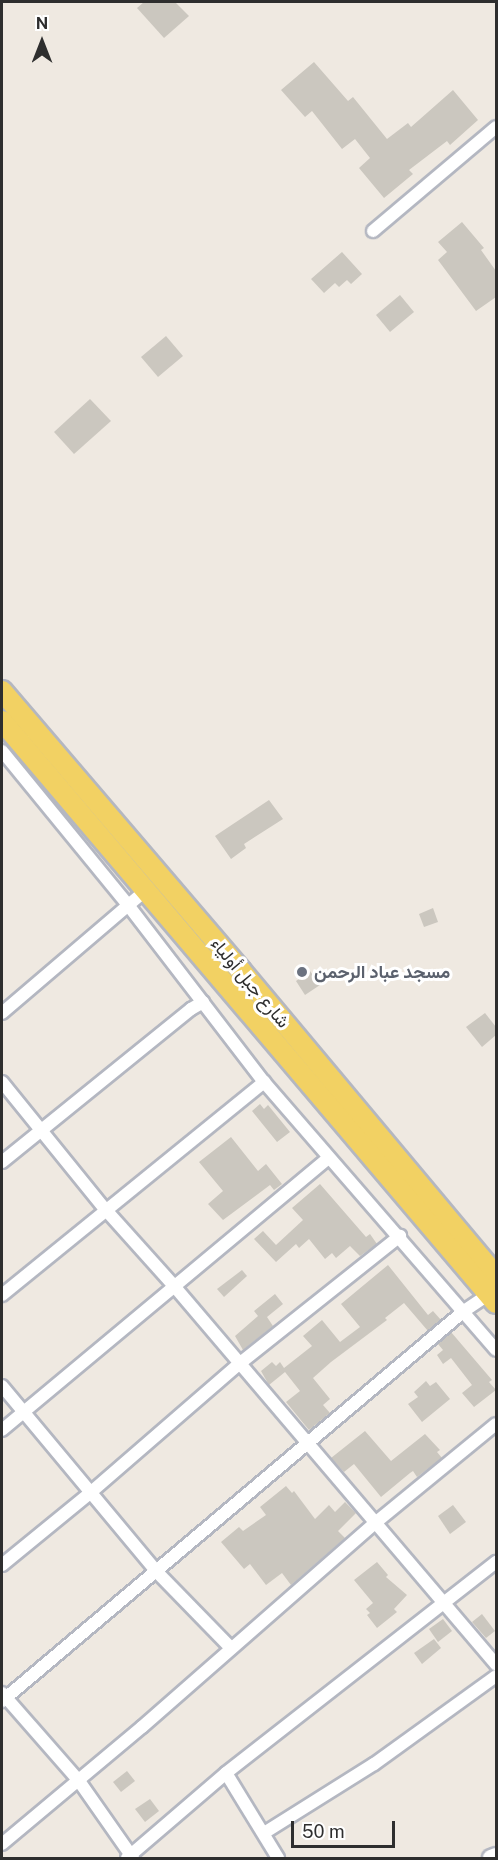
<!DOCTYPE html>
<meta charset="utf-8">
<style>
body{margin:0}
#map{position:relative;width:498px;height:1860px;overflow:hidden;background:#efe9e1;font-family:"Public Sans",Vazirmatn,sans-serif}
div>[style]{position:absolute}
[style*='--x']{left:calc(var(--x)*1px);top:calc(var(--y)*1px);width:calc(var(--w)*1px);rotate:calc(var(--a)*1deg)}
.building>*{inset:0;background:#cbc7bf}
.roads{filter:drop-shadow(2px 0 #b4b7c1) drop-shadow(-2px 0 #b4b7c1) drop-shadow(0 2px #b4b7c1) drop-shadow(0 -2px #b4b7c1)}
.street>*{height:12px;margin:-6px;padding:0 6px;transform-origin:6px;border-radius:6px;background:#fff}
.secondary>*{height:16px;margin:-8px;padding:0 8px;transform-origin:8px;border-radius:8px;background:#fff}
.primary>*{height:20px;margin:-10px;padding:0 10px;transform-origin:10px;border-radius:10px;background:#f2d163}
.dots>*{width:16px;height:16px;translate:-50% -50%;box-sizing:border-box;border:3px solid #fff;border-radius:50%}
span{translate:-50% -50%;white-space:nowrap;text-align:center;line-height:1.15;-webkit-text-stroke:6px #fff;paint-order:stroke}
.worship-label{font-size:18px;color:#5b616d;font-weight:700}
.left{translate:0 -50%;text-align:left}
.street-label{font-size:18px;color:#2e2e2e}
.frame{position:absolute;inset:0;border:3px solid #2e2e2e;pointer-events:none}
.north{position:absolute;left:12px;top:12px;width:60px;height:60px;-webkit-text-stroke:4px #fff;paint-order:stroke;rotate:0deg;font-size:16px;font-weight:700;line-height:24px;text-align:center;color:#2e2e2e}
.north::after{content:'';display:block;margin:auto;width:21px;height:27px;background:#2e2e2e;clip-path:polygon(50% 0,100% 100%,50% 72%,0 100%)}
.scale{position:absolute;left:291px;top:1821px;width:104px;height:27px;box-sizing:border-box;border:3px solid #2e2e2e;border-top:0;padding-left:8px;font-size:18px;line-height:21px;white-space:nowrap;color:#2e2e2e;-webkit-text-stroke:4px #fff;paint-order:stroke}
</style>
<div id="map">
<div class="building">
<div style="clip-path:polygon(144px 2px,175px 2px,189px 16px,164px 38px,137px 8px)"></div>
<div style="clip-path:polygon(314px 62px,348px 101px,353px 97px,387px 139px,408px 123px,411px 127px,453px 90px,478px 120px,450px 145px,447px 141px,409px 170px,413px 174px,384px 198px,359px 168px,370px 158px,355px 139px,342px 149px,312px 111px,305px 117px,281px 90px)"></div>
<div style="clip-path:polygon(462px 222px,484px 248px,481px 250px,496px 271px,496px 297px,476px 311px,438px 260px,447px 252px,438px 242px)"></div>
<div style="clip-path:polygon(342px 252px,362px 274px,351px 284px,347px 280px,339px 287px,335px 283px,324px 293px,311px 279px)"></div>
<div style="clip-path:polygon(400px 295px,414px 312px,390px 332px,376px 315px)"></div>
<div style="clip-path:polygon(166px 336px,183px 356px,158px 377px,141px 357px)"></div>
<div style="clip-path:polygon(90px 399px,111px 421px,74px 454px,54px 432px)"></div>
<div style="clip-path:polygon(269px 800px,283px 819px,244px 844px,246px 848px,231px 859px,215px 836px)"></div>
<div style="clip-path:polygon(433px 908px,438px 922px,424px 927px,419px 914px)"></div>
<div style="clip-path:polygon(310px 971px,320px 985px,305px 995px,296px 981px)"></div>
<div style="clip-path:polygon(485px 1013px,496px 1027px,496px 1035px,482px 1047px,466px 1027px)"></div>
<div style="clip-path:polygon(260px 1104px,264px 1109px,268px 1105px,290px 1132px,277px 1142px,252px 1111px)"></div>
<div style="clip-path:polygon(231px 1137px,258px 1171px,266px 1164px,282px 1184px,274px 1190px,270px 1185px,223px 1220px,208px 1204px,223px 1191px,199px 1162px)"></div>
<div style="clip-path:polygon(320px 1184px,366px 1237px,370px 1234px,377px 1244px,360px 1256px,350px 1246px,336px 1258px,332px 1253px,325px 1259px,309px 1239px,299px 1248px,296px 1244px,276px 1262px,254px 1239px,263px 1231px,276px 1245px,303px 1220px,292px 1208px)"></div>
<div style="clip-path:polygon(388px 1265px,428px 1315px,433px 1311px,441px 1320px,428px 1331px,404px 1303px,385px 1318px,387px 1320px,331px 1362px,313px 1378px,330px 1399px,323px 1405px,330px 1413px,309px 1430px,286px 1402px,300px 1391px,285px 1372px,269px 1385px,261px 1371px,272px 1362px,276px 1366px,280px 1362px,284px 1368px,312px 1346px,303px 1336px,322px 1320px,340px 1342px,360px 1327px,341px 1304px)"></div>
<div style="clip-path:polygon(242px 1270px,247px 1276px,224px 1297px,217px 1289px)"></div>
<div style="clip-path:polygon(275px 1294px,283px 1304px,267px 1317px,273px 1326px,243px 1350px,235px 1336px,258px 1316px,254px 1311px)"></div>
<div style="clip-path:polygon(451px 1332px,492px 1380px,489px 1382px,496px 1390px,474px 1407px,462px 1393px,472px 1385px,451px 1358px,443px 1364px,437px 1355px,443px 1350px,438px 1344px)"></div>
<div style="clip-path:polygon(426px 1381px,430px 1386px,436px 1382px,450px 1399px,422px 1422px,408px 1404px,418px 1397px,414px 1392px)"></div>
<div style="clip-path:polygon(365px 1431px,391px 1461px,425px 1434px,440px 1450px,437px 1452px,442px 1458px,417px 1477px,413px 1471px,410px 1473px,381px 1497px,354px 1464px,344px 1472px,331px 1458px)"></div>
<div style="clip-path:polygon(286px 1486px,292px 1493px,294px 1491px,315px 1519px,329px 1505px,335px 1512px,345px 1502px,356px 1513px,338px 1531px,345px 1538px,291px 1585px,282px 1573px,266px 1585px,250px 1564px,244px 1569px,221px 1542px,239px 1527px,243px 1531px,266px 1515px,260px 1507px)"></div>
<div style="clip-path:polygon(453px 1505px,466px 1522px,450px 1534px,438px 1516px)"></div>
<div style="clip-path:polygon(377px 1562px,388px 1575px,386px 1577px,407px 1595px,394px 1609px,397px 1612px,377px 1628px,367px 1615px,370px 1613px,366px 1609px,373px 1603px,354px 1580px)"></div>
<div style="clip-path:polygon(482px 1614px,495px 1631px,486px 1638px,472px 1622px)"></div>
<div style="clip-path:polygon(443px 1619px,452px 1631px,438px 1642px,429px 1629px)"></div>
<div style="clip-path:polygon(434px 1639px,441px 1648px,422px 1664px,414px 1653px)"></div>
<div style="clip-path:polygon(127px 1771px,135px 1781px,121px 1792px,113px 1782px)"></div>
<div style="clip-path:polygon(150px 1799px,159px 1811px,145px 1822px,135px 1809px)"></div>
</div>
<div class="roads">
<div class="street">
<div style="--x:373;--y:231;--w:161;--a:-40.2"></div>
<div style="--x:2;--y:751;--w:199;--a:50.7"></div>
<div style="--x:128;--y:905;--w:223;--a:52.5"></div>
<div style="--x:264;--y:1082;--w:354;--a:49.1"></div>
<div style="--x:2;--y:1013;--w:191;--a:-40.5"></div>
<div style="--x:2;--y:1082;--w:164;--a:51"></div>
<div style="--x:105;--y:1209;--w:103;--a:48.1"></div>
<div style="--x:174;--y:1286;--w:497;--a:49.6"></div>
<div style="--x:2;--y:1162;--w:243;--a:-39"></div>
<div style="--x:191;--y:1009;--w:14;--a:-30"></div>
<div style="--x:2;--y:1295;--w:338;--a:-39.1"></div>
<div style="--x:2;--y:1386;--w:242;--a:50.2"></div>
<div style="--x:157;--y:1572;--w:106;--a:45.8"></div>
<div style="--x:2;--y:1430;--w:425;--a:-39.8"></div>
<div style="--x:2;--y:1565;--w:114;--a:-39.3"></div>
<div style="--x:90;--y:1493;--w:197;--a:-40.9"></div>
<div style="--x:239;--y:1364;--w:206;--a:-38.5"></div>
<div style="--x:2;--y:1693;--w:117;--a:48.8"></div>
<div style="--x:79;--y:1781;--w:94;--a:55"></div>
<div style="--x:2;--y:1701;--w:605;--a:-40.17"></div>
<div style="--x:464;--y:1311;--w:30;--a:-34"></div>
<div style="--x:226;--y:1773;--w:100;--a:58.5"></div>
<div style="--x:264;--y:1833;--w:130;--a:-32.1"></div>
<div style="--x:374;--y:1764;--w:150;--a:-35.8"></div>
<div style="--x:2;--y:1844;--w:182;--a:-39.9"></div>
<div style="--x:142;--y:1727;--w:310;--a:-41.2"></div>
<div style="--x:375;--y:1523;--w:156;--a:-39.3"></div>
<div style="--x:127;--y:1858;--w:130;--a:-40.6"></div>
<div style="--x:226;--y:1773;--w:343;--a:-38"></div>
</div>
<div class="secondary">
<div style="--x:491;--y:1858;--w:5;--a:-22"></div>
</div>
<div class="primary">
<div style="--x:2;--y:691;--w:368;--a:49.5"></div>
<div style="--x:241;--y:971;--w:398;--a:50.1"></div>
<div style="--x:2;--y:721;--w:763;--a:49.68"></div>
</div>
</div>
<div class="dots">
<div style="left:302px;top:972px;background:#6b7280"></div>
</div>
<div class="worship-label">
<span class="left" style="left:314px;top:972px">مسجد عباد الرحمن</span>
</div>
<div class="street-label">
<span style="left:250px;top:983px;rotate:50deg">شارع جبل أولياء</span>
</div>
<div class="frame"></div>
<div class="north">N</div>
<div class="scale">50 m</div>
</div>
